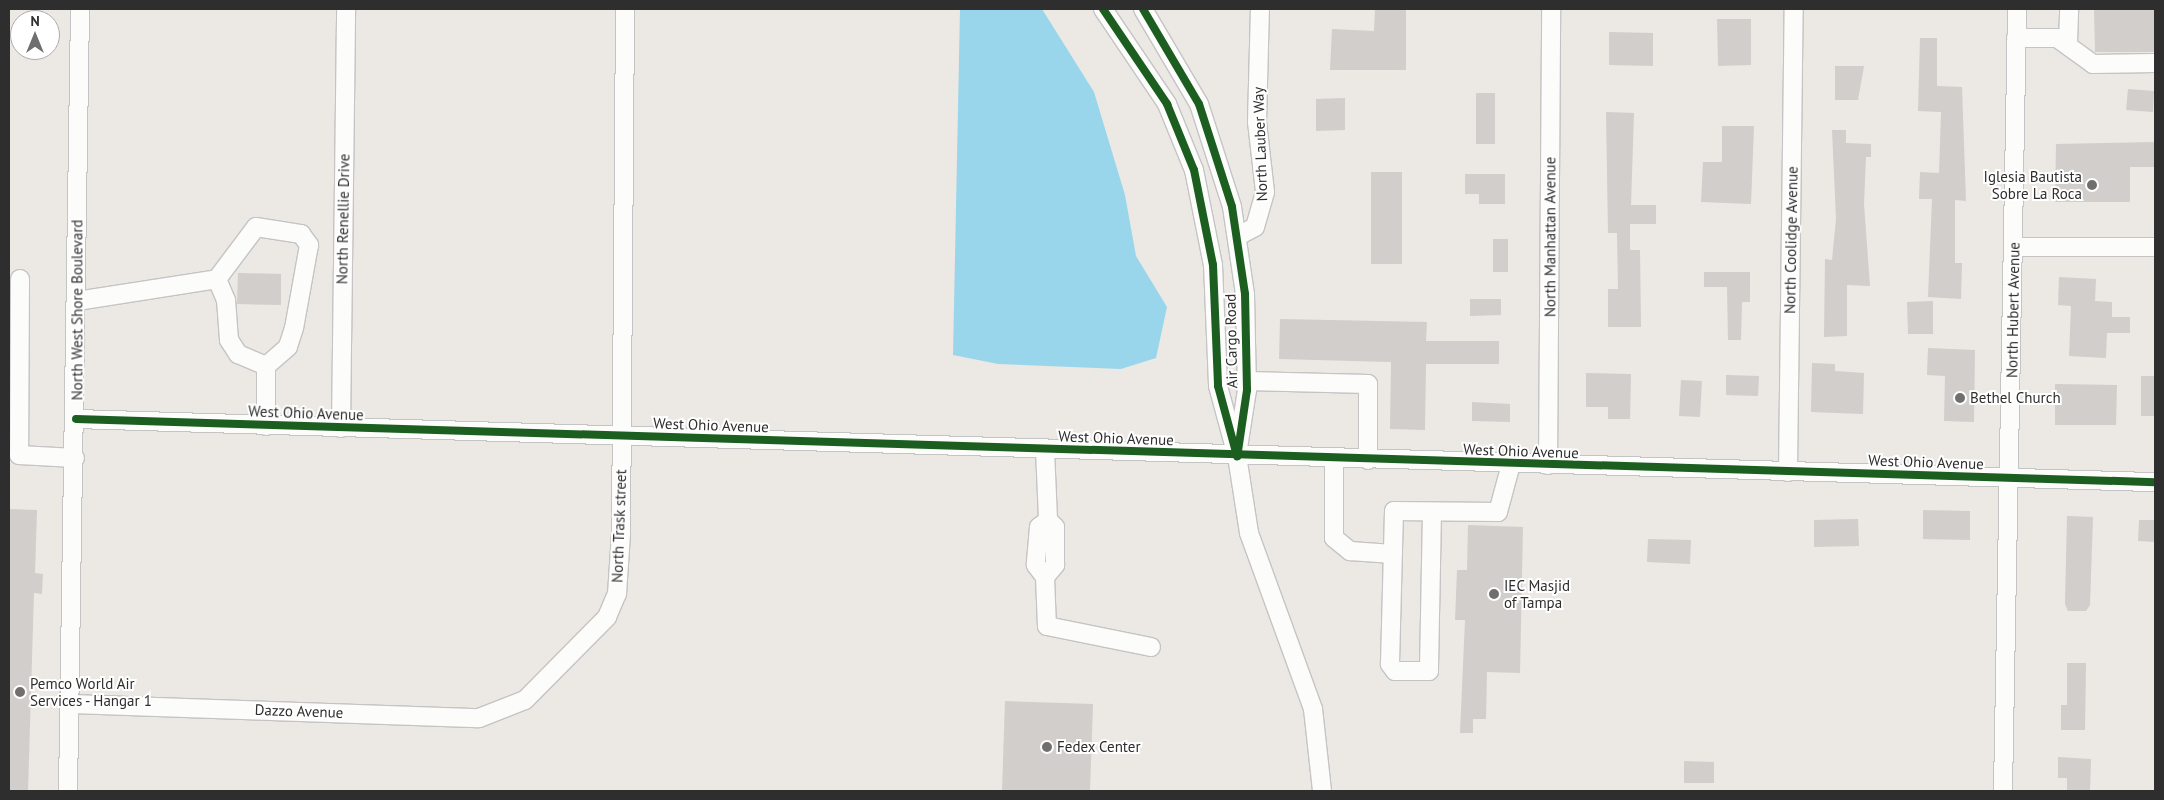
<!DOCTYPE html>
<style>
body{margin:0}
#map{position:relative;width:2164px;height:800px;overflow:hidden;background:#ece8e4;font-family:"PT Sans",sans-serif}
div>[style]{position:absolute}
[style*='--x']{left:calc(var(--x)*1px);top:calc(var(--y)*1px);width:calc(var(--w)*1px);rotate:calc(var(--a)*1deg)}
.water>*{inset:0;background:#99d6ec}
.building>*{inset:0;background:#d1cecb}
.roads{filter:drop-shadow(1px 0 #c5c4c5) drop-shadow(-1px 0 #c5c4c5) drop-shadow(0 1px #c5c4c5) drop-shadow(0 -1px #c5c4c5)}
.minor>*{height:18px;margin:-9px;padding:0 9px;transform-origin:9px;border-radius:9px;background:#fcfcfb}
.cycleway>*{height:8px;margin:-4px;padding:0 4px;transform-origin:4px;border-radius:4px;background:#1b5e20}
.dots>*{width:14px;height:14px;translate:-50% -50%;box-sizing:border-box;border:2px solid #fff;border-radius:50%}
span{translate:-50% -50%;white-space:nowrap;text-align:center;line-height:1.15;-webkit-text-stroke:4px #fff;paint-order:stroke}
.street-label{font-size:15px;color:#2e2e2e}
.poi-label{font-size:15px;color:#2e2e2e}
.right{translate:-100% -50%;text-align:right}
.left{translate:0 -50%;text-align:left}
.frame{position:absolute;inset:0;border:10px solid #2e2e2e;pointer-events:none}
.north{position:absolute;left:10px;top:10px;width:50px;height:50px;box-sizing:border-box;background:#fff;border:1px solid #ababab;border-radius:50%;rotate:0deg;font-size:14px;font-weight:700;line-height:20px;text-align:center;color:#2e2e2e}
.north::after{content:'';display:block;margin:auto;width:18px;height:22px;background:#706f6e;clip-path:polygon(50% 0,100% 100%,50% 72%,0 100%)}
</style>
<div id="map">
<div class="water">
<div style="clip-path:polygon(960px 9px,1042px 9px,1094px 92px,1125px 195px,1136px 256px,1167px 307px,1156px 358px,1121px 369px,998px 364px,953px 355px)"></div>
</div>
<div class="building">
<div style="clip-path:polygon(1375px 9px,1406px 9px,1406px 70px,1330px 70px,1332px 29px,1374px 31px)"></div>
<div style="clip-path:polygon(2094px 9px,2155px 9px,2155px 52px,2095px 52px)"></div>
<div style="clip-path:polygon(1717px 19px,1751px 19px,1751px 65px,1718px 66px)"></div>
<div style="clip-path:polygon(1609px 32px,1653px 33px,1653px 66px,1609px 65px)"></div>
<div style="clip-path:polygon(1920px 38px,1937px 38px,1937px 86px,1962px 87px,1966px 201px,1955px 200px,1955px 263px,1962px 263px,1961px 299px,1928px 297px,1932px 199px,1919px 199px,1920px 172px,1939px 173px,1941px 112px,1918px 111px)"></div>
<div style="clip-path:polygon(1835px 66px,1864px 66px,1858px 100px,1835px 100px)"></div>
<div style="clip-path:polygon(2128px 89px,2154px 91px,2153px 112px,2126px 110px)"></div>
<div style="clip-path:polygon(1476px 93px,1495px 93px,1495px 144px,1476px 144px)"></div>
<div style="clip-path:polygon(1345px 98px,1345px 130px,1316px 131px,1316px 99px)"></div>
<div style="clip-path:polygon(1606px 112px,1634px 113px,1631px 205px,1656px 205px,1656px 224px,1630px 224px,1630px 250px,1640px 250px,1641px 327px,1608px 327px,1608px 289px,1618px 289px,1617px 233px,1608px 233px)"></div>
<div style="clip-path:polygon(1722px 126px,1754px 126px,1751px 204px,1701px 202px,1703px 162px,1722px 162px)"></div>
<div style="clip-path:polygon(1832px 130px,1846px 130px,1846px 143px,1871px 144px,1871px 157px,1866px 157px,1864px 204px,1870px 286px,1847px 285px,1847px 336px,1824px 337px,1825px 259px,1832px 260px,1836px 219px)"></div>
<div style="clip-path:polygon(2154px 142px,2154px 167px,2130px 167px,2130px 202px,2055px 202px,2056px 144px)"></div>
<div style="clip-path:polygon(1371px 172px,1402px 172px,1402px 264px,1371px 264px)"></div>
<div style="clip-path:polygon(1465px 174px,1505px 174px,1505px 204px,1479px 204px,1479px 194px,1465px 194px)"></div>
<div style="clip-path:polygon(1493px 239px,1508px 239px,1508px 272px,1493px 272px)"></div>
<div style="clip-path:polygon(1704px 272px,1750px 272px,1750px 302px,1742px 302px,1741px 340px,1728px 340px,1727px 287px,1704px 287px)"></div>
<div style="clip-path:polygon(238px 273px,281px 274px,281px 305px,237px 304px)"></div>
<div style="clip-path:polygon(2059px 277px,2096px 279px,2095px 301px,2112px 302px,2112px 317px,2130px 317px,2130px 333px,2107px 333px,2106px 358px,2069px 356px,2071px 306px,2058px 305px)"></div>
<div style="clip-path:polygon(1470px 299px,1501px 299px,1501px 315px,1470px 316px)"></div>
<div style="clip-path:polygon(1933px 301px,1933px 334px,1908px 334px,1907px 302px)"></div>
<div style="clip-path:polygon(1280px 319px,1427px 322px,1426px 341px,1499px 341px,1499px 364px,1426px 364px,1425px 430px,1390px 429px,1391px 362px,1279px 359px)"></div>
<div style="clip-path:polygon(1928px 348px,1975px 350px,1974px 422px,1944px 421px,1945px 376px,1927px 375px)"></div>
<div style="clip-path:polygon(1812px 363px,1835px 364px,1835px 371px,1864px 373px,1863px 414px,1811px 412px)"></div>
<div style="clip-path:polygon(1586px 373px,1631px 374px,1630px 419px,1608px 419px,1608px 407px,1586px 407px)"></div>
<div style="clip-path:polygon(1726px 375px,1759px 376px,1758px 396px,1726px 395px)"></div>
<div style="clip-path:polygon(2141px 376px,2155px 376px,2155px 416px,2141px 416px)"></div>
<div style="clip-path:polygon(1681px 380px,1702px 381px,1700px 417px,1679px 416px)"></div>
<div style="clip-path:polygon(2055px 384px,2117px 385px,2116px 425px,2055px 425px)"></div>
<div style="clip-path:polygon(1472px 402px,1510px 404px,1510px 422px,1472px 421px)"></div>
<div style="clip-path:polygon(9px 509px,37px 510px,35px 573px,43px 574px,42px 594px,34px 593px,28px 791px,9px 791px)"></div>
<div style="clip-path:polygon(1923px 510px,1970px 511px,1970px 540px,1923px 539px)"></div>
<div style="clip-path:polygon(2067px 516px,2093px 517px,2090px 605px,2086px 611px,2068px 611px,2065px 604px)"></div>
<div style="clip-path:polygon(1858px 519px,1859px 546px,1814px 547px,1814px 520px)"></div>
<div style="clip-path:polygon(2139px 520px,2155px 520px,2155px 542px,2138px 541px)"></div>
<div style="clip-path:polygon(1468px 525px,1523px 527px,1520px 673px,1487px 672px,1486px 719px,1473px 719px,1473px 733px,1460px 733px,1465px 620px,1455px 620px,1457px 570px,1467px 570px)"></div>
<div style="clip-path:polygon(1648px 539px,1691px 540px,1690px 564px,1647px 562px)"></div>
<div style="clip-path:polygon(2067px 663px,2086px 663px,2085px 730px,2061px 730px,2061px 705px,2067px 705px)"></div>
<div style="clip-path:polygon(1005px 701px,1093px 704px,1090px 791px,1002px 791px)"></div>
<div style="clip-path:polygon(2058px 757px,2091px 759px,2090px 791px,2067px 791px,2067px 778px,2058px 778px)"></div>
<div style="clip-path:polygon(1684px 761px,1714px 762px,1714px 783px,1684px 783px)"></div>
</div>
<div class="roads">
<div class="minor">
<div style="--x:1103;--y:9;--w:115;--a:56"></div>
<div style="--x:1167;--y:104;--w:71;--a:67.8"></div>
<div style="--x:1194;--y:170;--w:97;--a:78.7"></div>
<div style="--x:1213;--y:265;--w:121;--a:87.6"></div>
<div style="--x:1218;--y:386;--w:73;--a:74.8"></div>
<div style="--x:1237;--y:456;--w:78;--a:81.1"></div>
<div style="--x:1249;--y:533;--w:187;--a:70"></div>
<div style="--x:1313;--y:709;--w:82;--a:83.7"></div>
<div style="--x:1143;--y:9;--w:110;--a:59.5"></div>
<div style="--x:1199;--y:104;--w:108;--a:72.2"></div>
<div style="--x:1232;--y:207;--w:88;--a:81.5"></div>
<div style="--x:1245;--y:294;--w:96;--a:88.8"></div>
<div style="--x:1247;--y:390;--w:59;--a:98.8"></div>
<div style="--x:2016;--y:38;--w:41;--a:0"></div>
<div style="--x:2057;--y:38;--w:44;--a:35.8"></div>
<div style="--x:2093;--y:64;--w:62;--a:-0.9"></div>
<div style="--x:2068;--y:43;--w:34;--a:-88"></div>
<div style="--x:1238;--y:236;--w:19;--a:-28"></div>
<div style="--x:1255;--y:227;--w:36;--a:-74"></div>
<div style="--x:1265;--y:192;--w:70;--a:-96.5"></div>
<div style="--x:1257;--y:122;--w:113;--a:-88.5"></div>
<div style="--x:2014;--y:247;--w:141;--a:0"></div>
<div style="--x:20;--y:279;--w:176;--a:90.3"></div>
<div style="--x:19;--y:455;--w:56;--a:3.1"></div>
<div style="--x:217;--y:279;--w:23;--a:67"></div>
<div style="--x:226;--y:300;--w:40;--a:85.7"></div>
<div style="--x:229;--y:340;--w:17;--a:57"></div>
<div style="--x:238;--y:354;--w:30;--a:23"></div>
<div style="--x:77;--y:301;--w:142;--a:-8.9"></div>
<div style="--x:217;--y:279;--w:65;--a:-53.1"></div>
<div style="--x:256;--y:227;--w:46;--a:8.8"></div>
<div style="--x:301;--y:234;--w:14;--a:54"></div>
<div style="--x:309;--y:245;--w:84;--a:100.2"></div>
<div style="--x:294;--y:328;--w:20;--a:108"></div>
<div style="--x:288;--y:347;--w:29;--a:139"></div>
<div style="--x:266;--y:366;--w:60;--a:90"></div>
<div style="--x:1247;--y:381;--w:121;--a:1.4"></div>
<div style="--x:1368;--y:384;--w:76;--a:90"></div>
<div style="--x:76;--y:419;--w:2080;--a:1.74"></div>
<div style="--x:341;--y:428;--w:419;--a:-89.3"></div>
<div style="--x:1045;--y:450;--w:70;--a:87.5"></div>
<div style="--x:1048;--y:520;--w:11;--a:142"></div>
<div style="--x:1039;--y:527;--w:38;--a:95"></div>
<div style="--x:1036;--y:565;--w:15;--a:53"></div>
<div style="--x:1045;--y:577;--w:49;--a:87.7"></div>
<div style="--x:1047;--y:626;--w:106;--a:11.4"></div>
<div style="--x:1334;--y:459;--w:79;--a:90"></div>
<div style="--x:1334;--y:538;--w:21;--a:39"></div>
<div style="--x:1350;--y:551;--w:43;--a:4"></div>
<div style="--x:1548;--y:465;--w:456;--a:-89.6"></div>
<div style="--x:1788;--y:472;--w:463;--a:-89.3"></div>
<div style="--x:1432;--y:512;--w:159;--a:91.1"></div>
<div style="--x:1429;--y:671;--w:34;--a:180"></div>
<div style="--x:1395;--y:671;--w:9;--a:-126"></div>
<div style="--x:1390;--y:664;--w:153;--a:-88.5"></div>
<div style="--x:1394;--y:511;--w:104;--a:0.6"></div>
<div style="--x:1498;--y:512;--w:50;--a:-74.8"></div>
<div style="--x:1045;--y:577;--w:16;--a:-50"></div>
<div style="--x:1055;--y:565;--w:38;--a:-90"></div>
<div style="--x:1055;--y:527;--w:10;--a:-135"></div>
<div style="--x:71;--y:704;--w:408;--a:2"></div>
<div style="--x:479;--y:718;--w:49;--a:-21.4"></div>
<div style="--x:525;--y:700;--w:117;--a:-45.3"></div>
<div style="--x:607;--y:617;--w:25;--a:-67"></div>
<div style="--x:617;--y:594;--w:61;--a:-86.2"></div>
<div style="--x:621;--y:533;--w:524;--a:-89.56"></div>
<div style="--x:68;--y:791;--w:782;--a:-89.12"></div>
<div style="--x:2003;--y:791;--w:782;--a:-88.97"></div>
</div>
</div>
<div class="cycleway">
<div style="--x:1103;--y:9;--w:115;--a:56"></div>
<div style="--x:1167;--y:104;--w:71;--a:67.8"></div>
<div style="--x:1194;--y:170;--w:97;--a:78.7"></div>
<div style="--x:1213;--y:265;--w:121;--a:87.6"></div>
<div style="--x:1218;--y:386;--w:73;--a:74.8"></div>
<div style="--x:1143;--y:9;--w:110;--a:59.5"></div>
<div style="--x:1199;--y:104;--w:108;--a:72.2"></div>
<div style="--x:1232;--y:207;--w:88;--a:81.5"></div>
<div style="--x:1245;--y:294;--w:96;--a:88.8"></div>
<div style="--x:1247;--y:390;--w:62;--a:98.4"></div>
<div style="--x:76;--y:419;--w:2080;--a:1.74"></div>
</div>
<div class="dots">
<div style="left:2092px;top:185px;background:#706f6e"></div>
<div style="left:1960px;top:398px;background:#706f6e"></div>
<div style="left:1494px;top:594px;background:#706f6e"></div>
<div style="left:20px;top:692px;background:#706f6e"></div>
<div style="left:1047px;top:747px;background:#706f6e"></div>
</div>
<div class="street-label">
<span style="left:1260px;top:144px;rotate:-92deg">North Lauber Way</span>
<span style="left:343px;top:219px;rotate:-89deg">North Renellie Drive</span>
<span style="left:1550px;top:237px;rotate:-90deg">North Manhattan Avenue</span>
<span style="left:1791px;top:240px;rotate:-89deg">North Coolidge Avenue</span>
<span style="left:77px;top:310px;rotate:-90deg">North West Shore Boulevard</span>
<span style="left:2013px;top:310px;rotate:-89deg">North Hubert Avenue</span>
<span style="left:1231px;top:341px;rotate:-91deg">Air Cargo Road</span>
<span style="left:306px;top:413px;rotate:2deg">West Ohio Avenue</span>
<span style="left:711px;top:425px;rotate:2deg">West Ohio Avenue</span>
<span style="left:1116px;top:438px;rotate:2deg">West Ohio Avenue</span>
<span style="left:1521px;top:451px;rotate:2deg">West Ohio Avenue</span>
<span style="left:1926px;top:462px;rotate:2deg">West Ohio Avenue</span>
<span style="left:619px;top:526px;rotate:-88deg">North Trask street</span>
<span style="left:299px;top:711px;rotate:2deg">Dazzo Avenue</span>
</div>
<div class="poi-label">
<span class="right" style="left:2082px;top:185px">Iglesia Bautista<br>Sobre La Roca</span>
<span class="left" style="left:1970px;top:398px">Bethel Church</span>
<span class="left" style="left:1504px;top:594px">IEC Masjid<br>of Tampa</span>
<span class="left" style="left:30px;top:692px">Pemco World Air<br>Services - Hangar 1</span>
<span class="left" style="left:1057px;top:747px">Fedex Center</span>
</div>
<div class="frame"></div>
<div class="north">N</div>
</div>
